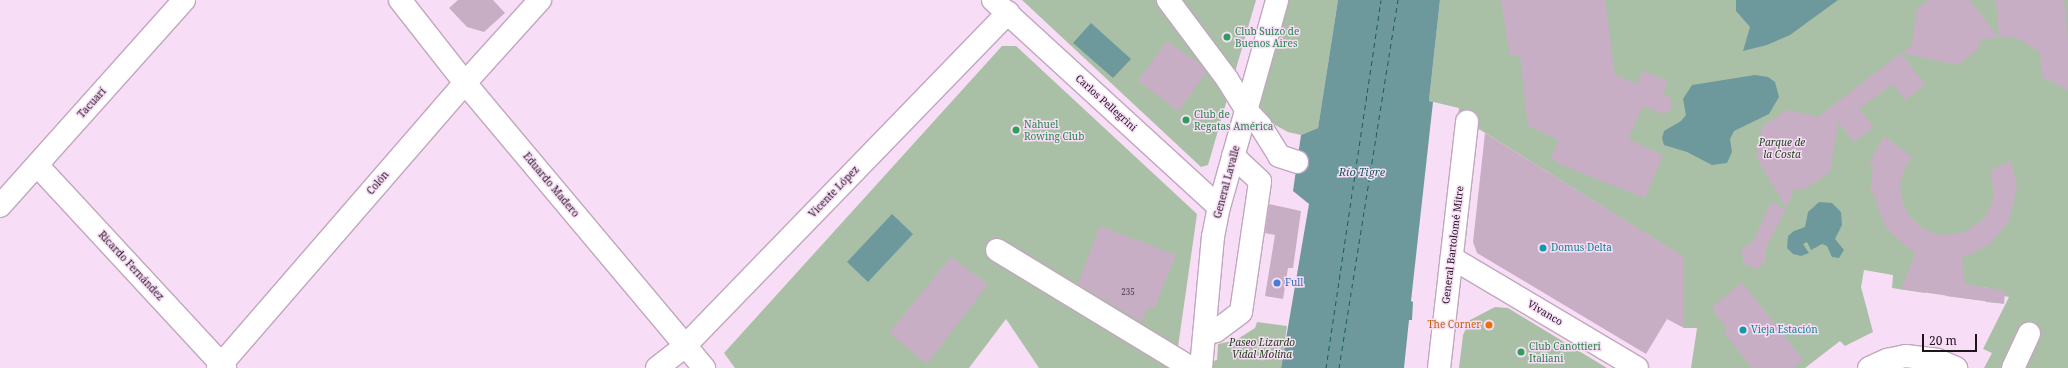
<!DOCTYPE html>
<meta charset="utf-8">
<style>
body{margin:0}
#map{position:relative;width:2068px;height:368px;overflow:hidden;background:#f8ddf6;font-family:"Noto Serif",serif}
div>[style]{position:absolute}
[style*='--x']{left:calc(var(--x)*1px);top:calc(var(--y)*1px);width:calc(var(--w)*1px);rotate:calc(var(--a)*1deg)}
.green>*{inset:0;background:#aac0a6}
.water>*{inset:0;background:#6d999d}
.ferry>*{height:1px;margin-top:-0.5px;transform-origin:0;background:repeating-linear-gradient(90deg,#1d5b61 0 5px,transparent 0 9px)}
.building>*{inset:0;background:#c7aec5}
.roads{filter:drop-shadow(1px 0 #c0a7be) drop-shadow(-1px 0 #c0a7be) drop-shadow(0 1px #c0a7be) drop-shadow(0 -1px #c0a7be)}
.minor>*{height:22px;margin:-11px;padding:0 11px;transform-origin:11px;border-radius:11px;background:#fff}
.dots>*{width:11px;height:11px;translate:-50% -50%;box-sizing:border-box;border:2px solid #f8ddf6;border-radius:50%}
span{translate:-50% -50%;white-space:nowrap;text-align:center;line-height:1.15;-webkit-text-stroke:3px #f8ddf6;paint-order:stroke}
.number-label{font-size:8px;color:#483a46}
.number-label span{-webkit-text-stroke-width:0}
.leisure-label{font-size:10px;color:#27864d}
.left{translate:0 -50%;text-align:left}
.street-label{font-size:10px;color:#1d141c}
.park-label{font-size:10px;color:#21431a;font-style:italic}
.culture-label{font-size:10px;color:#0d838f}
.shop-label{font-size:10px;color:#366cbe}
.food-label{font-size:10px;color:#c56008}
.right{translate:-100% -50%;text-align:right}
.water-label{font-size:11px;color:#1d5b61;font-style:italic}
.scale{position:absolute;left:1922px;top:334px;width:55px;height:18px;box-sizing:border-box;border:2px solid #1d141c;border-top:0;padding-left:5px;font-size:12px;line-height:14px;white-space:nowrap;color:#1d141c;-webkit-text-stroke:3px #f8ddf6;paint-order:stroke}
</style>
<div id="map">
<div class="green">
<div style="clip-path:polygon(1022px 0,1256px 0,1208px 165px,1201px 167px)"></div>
<div style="clip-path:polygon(1287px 0,1338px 0,1318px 128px,1301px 135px,1288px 132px,1257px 115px)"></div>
<div style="clip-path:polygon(1440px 0,2068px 0,2068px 368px,1984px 368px,1992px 353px,1983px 349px,2009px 297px,1999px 295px,1998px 303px,1986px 302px,1988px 288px,1979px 287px,1977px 300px,1946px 296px,1947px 290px,1925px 287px,1925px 293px,1892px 288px,1893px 275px,1864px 270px,1861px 287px,1873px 332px,1845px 346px,1840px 341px,1805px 368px,1691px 368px,1697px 328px,1684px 328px,1683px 257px,1458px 116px,1459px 108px,1429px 101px)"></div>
<div style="clip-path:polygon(1002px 46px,1016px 46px,1197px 214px,1175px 368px,1039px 368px,1006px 319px,969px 368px,735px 368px,724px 353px)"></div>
<div style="clip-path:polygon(1495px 307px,1508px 308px,1607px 368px,1459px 368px,1463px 335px,1470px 320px)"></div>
<div style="clip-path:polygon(1257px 322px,1287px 326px,1281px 368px,1210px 368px,1210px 362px,1217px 360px,1218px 344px,1236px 340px,1255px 328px)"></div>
</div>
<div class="water">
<div style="clip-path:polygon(1338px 0,1440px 0,1429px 101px,1433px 102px,1411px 301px,1413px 302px,1412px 320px,1409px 320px,1404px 368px,1281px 368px,1309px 204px,1293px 191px,1301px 135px,1318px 128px)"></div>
<div style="clip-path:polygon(1736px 0,1838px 0,1790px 35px,1767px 45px,1743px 51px,1750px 27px,1736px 11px)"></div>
<div style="clip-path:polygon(1091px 23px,1131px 59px,1113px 78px,1073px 43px)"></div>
<div style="clip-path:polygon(1755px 75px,1768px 77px,1775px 82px,1779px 97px,1769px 114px,1734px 131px,1730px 139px,1732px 152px,1727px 163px,1712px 165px,1687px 152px,1664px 145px,1662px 138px,1664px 131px,1681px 121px,1686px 115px,1683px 99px,1692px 85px)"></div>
<div style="clip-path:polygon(1819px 202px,1832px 203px,1841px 212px,1842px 225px,1835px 239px,1844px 250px,1839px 258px,1832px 257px,1827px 246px,1822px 244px,1811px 250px,1807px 242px,1803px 244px,1809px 253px,1801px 256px,1793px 254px,1787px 248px,1788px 236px,1794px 231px,1805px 227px,1808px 212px)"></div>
<div style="clip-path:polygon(892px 214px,913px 234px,868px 282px,847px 262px)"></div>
</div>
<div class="ferry">
<div style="--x:1326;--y:368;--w:372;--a:-81.5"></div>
<div style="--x:1339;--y:368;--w:373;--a:-80.9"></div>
</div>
<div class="building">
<div style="clip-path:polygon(458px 0,493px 0,505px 13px,484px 32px,467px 27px,449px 8px)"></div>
<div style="clip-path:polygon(1501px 0,1605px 0,1615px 75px,1637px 84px,1643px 71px,1668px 81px,1663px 92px,1672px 101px,1671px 109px,1664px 114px,1643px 106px,1628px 139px,1663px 155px,1645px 198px,1559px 164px,1551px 157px,1559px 140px,1528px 126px,1520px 55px,1510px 56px)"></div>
<div style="clip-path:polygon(1929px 0,1970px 0,1999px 38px,1996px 0,2064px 0,2068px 44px,2068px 90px,2042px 77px,2040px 52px,2015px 37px,1981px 39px,1979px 48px,1958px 65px,1902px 53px,1912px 45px,1917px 8px)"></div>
<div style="clip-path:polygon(1167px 41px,1200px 64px,1206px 72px,1179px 111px,1138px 81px)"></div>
<div style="clip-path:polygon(1901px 53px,1925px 85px,1905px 100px,1892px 84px,1859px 109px,1874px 127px,1854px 142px,1838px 122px,1830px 172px,1803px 190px,1795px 188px,1786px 208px,1756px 156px,1762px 127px,1787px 110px,1818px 117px)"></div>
<div style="clip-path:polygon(1485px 133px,1684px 257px,1684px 328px,1667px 319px,1646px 354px,1477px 253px,1473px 242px)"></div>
<div style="clip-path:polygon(1884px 136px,1912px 157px,1905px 167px,1900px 184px,1902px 201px,1908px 215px,1923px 229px,1940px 235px,1963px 233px,1984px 219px,1994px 197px,1991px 170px,2011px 161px,2017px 187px,2009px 221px,1990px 244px,1962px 258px,1965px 284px,2005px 291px,2004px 304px,1901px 289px,1915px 254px,1887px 229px,1878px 209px,1874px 193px,1870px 193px,1873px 166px,1869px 163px)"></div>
<div style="clip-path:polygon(1771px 202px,1786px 209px,1766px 248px,1766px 261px,1756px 269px,1743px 263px,1742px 249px,1753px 242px)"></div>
<div style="clip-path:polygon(1269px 204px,1301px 211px,1293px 268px,1288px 268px,1283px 299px,1265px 296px,1275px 235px,1265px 233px)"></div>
<div style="clip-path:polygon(1100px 226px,1176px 255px,1154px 309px,1148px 307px,1142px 322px,1078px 284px)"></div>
<div style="clip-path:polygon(951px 257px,988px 284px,927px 364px,889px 333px)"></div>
<div style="clip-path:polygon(1742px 282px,1803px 360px,1793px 368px,1752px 368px,1724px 332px,1727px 330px,1712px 307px)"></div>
</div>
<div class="roads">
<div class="minor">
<div style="--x:400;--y:0;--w:105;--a:51.9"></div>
<div style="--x:465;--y:83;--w:372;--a:50"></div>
<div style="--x:993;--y:0;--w:306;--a:42.5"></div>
<div style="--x:1168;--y:0;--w:99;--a:53.2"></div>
<div style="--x:1227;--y:79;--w:36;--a:58"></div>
<div style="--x:1246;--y:110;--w:21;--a:47"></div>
<div style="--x:1260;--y:125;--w:36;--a:58"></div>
<div style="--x:1279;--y:156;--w:19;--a:18"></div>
<div style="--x:37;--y:165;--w:277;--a:47.2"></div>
<div style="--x:0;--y:206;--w:276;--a:-48.2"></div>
<div style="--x:997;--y:250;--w:227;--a:31.3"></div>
<div style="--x:1452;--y:258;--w:215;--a:30.7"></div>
<div style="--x:1204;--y:334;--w:12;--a:-14"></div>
<div style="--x:1216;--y:331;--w:31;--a:-37"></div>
<div style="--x:1241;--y:312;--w:132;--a:-81.7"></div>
<div style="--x:1260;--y:181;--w:37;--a:-137"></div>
<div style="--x:218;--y:368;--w:377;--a:-49.1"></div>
<div style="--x:465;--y:83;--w:112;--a:-47.9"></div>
<div style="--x:657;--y:368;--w:37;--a:-38"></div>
<div style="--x:686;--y:345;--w:463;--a:-45.9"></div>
<div style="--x:1201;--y:368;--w:132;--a:-84.8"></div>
<div style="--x:1213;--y:237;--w:31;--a:-79"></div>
<div style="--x:1219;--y:207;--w:215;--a:-74.3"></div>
<div style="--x:1439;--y:368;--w:248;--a:-83.5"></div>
<div style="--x:1869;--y:368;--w:20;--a:-24"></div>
<div style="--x:1887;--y:360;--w:19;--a:-12"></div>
<div style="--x:1906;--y:356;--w:31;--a:7"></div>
<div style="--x:1937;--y:360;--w:21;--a:23"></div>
<div style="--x:2013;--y:368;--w:38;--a:-65"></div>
</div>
</div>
<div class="dots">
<div style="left:1227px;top:37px;background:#2e9e5b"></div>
<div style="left:1186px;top:120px;background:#2e9e5b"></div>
<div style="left:1016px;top:130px;background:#2e9e5b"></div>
<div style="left:1543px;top:248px;background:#0f9aa8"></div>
<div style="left:1277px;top:283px;background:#3f7fe0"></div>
<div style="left:1489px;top:325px;background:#e8710a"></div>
<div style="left:1743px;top:330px;background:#0f9aa8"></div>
<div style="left:1521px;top:352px;background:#2e9e5b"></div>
</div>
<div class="number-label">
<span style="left:1128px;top:292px">235</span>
</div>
<div class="leisure-label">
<span class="left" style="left:1235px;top:37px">Club Suizo de<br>Buenos Aires</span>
<span class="left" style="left:1194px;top:120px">Club de<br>Regatas América</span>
<span class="left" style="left:1024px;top:130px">Nahuel<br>Rowing Club</span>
<span class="left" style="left:1529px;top:352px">Club Canottieri<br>Italiani</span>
</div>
<div class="street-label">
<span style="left:92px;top:103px;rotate:-48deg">Tacuarí</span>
<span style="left:1106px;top:103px;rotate:42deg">Carlos Pellegrini</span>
<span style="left:1227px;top:182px;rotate:-75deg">General Lavalle</span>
<span style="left:378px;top:183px;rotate:-49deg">Colón</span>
<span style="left:551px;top:185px;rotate:50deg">Eduardo Madero</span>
<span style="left:834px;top:192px;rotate:-46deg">Vicente López</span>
<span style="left:1453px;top:245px;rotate:-83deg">General Bartolomé Mitre</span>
<span style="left:131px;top:266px;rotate:47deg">Ricardo Fernández</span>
<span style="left:1545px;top:313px;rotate:31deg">Vivanco</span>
</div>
<div class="park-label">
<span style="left:1782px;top:148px">Parque de<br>la Costa</span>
<span style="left:1262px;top:348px">Paseo Lizardo<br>Vidal Molina</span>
</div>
<div class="culture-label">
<span class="left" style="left:1551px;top:248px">Domus Delta</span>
<span class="left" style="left:1751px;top:330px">Vieja Estación</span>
</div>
<div class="shop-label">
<span class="left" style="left:1285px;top:283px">Full</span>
</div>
<div class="food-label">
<span class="right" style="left:1481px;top:325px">The Corner</span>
</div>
<div class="water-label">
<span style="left:1362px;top:172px">Río Tigre</span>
</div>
<div class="scale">20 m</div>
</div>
